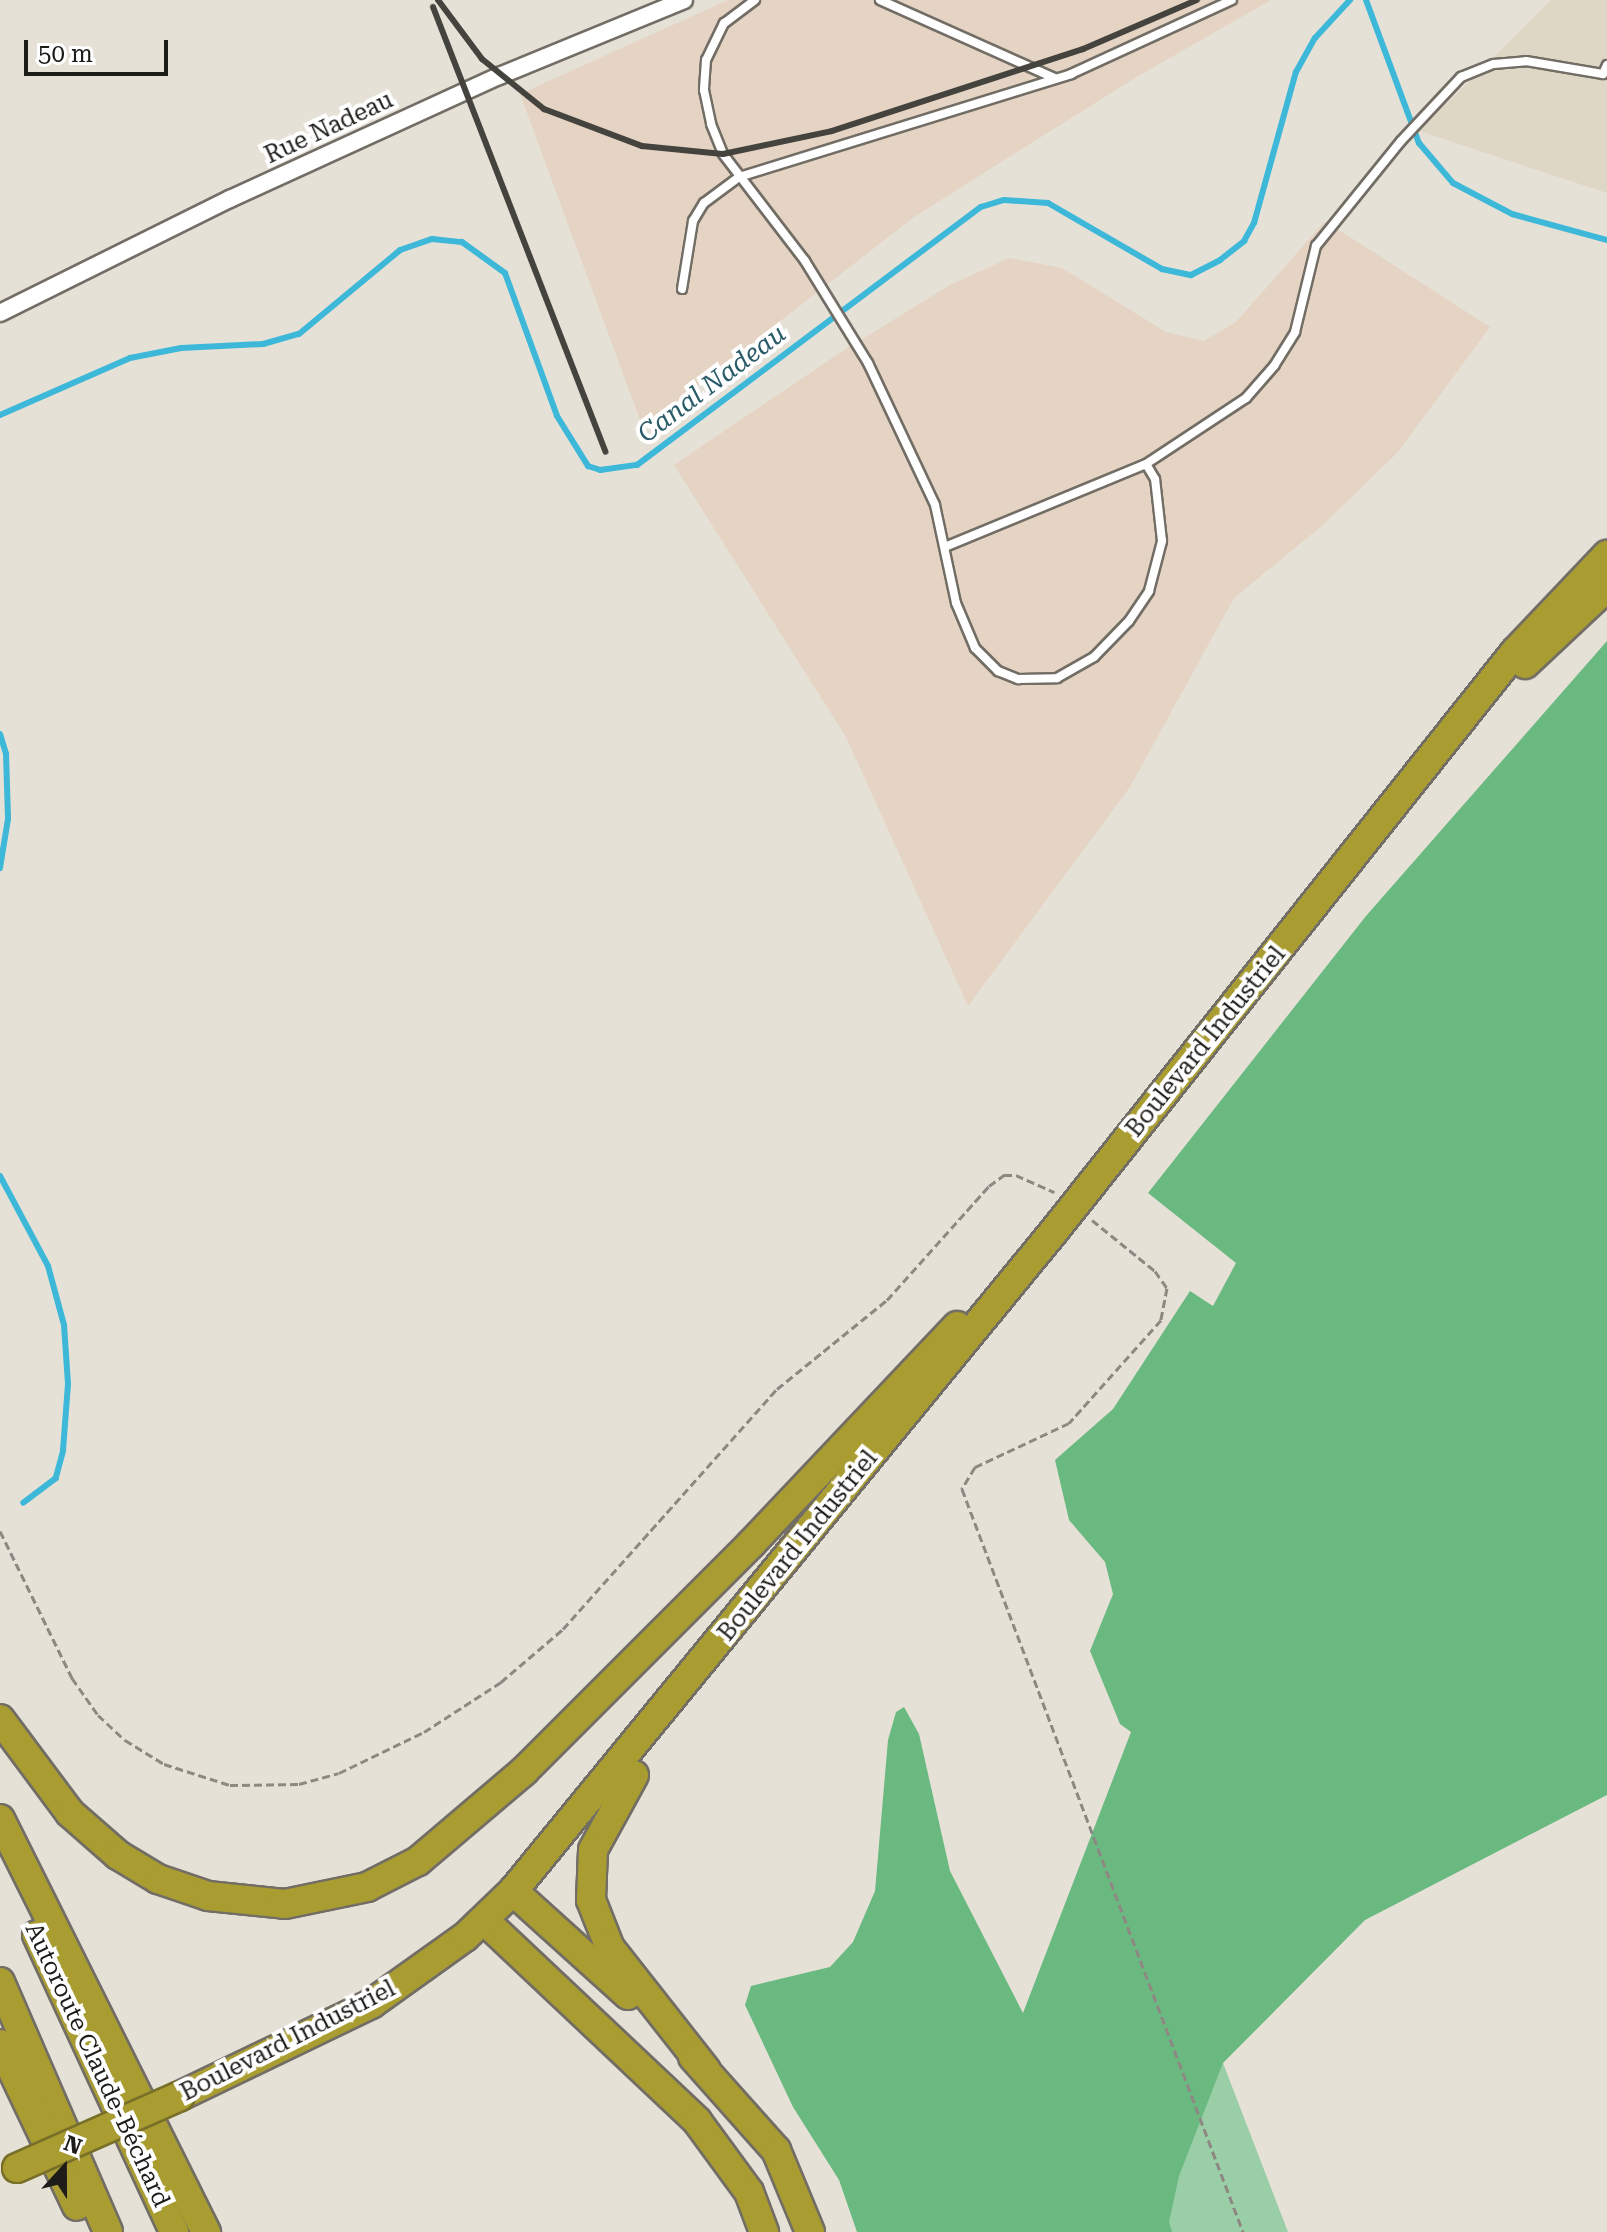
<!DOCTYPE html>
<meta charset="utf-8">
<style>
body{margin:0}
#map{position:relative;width:1607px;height:2232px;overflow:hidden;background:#e6e1d7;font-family:"Roboto Serif",serif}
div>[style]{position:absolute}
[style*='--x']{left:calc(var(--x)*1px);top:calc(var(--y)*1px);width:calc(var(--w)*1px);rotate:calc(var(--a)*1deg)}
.built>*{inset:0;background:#dfd7c6}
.industrial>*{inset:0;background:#e5d4c3}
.green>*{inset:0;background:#9acea6}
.forest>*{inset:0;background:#6ab980}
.stream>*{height:6px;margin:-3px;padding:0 3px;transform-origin:3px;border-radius:3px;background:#3db8d8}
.path>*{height:3px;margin-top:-1.5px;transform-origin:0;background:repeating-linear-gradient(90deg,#8d8982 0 8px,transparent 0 12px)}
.roads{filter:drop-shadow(2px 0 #726d65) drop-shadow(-2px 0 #726d65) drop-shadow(0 2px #726d65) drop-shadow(0 -2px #726d65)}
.lane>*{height:8px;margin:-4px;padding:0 4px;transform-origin:4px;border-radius:4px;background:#fff}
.street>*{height:16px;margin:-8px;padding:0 8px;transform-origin:8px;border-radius:8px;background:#fff}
.highway>*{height:28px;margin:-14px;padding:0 14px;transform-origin:14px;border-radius:14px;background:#a99c31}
.rail>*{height:6px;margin:-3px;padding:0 3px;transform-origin:3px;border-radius:3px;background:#45433e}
.bridges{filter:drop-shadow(2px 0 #786f29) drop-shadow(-2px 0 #786f29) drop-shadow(0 2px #786f29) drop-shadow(0 -2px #786f29)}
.highway-bridge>*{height:28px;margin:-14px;padding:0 14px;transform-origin:14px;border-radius:14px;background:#a99c31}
span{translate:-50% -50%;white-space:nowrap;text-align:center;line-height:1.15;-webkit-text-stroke:8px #fff;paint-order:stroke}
.street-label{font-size:24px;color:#1e1c19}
.water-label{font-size:26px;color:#285a68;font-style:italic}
.north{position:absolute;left:24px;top:2128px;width:80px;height:80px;-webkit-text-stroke:6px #fff;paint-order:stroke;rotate:21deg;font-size:22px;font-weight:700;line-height:32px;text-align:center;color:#1e1c19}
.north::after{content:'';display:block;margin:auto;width:28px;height:36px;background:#1e1c19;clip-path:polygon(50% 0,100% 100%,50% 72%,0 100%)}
.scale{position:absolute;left:24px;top:40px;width:144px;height:36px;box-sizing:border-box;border:4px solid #1e1c19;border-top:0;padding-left:10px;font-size:24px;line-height:28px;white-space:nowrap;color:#1e1c19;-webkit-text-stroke:6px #fff;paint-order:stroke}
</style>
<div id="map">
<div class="built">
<div style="clip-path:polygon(1551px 0,1607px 0,1607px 193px,1419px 131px)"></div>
</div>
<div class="industrial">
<div style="clip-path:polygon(728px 0,1271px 0,1135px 78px,914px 217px,643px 428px,520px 94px)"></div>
<div style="clip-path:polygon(1325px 221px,1490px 327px,1398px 452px,1324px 524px,1234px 598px,1130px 787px,968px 1006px,846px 737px,674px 465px,838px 354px,950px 285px,1009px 258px,1062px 268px,1166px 332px,1204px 341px,1236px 322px)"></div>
</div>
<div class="green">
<div style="clip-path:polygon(1223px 2063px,1288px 2232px,1075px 2232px)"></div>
</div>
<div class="forest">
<div style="clip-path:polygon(1607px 641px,1607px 1795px,1365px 1920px,1223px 2063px,1179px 2176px,1169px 2222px,1172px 2232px,857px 2232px,839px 2180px,793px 2107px,745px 2005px,751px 1986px,830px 1967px,853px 1942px,875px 1891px,888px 1740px,896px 1712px,904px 1707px,919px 1734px,950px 1871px,1023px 2013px,1131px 1732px,1120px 1724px,1090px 1651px,1113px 1594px,1105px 1562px,1069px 1520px,1055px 1460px,1113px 1409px,1190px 1291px,1213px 1306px,1236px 1263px,1148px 1193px,1366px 916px)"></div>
</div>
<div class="stream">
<div style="--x:1366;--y:0;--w:153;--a:69.7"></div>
<div style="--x:1419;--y:143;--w:52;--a:49.6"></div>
<div style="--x:1453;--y:183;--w:67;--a:27.7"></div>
<div style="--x:1512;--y:214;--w:98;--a:15.3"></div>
<div style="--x:0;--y:415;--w:142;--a:-23.7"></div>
<div style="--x:130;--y:358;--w:52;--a:-11.1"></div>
<div style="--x:181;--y:348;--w:82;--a:-2.8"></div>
<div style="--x:263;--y:344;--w:37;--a:-16"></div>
<div style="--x:299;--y:334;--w:131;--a:-39.7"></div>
<div style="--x:400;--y:250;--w:34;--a:-19"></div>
<div style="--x:432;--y:239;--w:30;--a:6"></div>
<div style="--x:462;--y:242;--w:53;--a:35.8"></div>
<div style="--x:505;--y:273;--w:152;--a:70"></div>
<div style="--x:557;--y:416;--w:59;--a:58.2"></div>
<div style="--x:588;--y:466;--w:13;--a:18"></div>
<div style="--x:600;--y:470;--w:37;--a:-8"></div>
<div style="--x:637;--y:465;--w:430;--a:-36.9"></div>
<div style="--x:981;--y:207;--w:24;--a:-17"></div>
<div style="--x:1004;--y:200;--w:44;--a:3.9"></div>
<div style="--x:1048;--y:203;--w:132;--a:30.1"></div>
<div style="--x:1162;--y:269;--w:30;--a:12"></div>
<div style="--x:1191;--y:275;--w:33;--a:-27"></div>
<div style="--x:1220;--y:260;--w:31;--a:-38"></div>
<div style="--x:1244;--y:241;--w:21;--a:-61"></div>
<div style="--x:1254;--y:223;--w:157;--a:-74.5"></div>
<div style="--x:1296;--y:72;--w:39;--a:-61"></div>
<div style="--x:1315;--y:38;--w:52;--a:-47.4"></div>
<div style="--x:0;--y:734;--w:21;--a:73"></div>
<div style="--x:6;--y:754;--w:65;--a:88.2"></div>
<div style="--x:8;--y:819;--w:50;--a:99.3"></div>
<div style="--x:0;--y:1176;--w:102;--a:61.9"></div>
<div style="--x:48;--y:1266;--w:61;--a:74.8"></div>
<div style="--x:64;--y:1325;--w:59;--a:86.1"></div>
<div style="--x:68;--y:1384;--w:67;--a:94.3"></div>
<div style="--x:63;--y:1451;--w:28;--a:105"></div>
<div style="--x:56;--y:1478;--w:41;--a:142.9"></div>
</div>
<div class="path">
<div style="--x:1092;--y:1220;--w:81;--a:39"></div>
<div style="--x:1155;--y:1271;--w:21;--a:55"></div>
<div style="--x:1167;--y:1288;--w:33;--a:101"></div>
<div style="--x:1161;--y:1320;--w:138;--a:131.8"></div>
<div style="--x:1069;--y:1423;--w:104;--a:154.9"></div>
<div style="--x:975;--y:1467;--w:26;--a:121"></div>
<div style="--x:962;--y:1489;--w:794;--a:69.28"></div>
<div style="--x:0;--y:1531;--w:164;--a:63.9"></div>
<div style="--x:72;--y:1678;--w:45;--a:54.9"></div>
<div style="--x:98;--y:1715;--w:37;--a:43"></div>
<div style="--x:125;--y:1740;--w:46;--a:31.6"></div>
<div style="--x:164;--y:1764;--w:69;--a:17.7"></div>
<div style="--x:230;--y:1785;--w:69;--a:-0.8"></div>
<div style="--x:299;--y:1784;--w:41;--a:-15.4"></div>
<div style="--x:339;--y:1773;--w:94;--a:-25.8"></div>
<div style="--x:424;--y:1732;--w:92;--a:-33"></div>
<div style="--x:501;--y:1682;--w:82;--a:-40.5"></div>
<div style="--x:563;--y:1629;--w:322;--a:-48.3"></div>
<div style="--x:777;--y:1389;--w:141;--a:-39"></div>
<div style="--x:887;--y:1300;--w:153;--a:-48.2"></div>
<div style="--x:989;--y:1186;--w:19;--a:-36"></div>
<div style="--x:1004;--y:1175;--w:12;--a:0"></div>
<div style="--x:1016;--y:1175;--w:42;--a:24.1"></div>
</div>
<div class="roads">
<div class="lane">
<div style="--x:755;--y:0;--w:39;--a:143"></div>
<div style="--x:724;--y:23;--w:41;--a:115.9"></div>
<div style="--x:706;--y:60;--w:30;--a:94"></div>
<div style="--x:704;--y:90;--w:35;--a:78"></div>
<div style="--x:711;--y:124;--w:32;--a:68"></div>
<div style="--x:723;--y:154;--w:135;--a:52.5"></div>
<div style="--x:805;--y:261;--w:120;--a:58.3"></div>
<div style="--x:868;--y:363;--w:157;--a:64.7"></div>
<div style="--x:935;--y:505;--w:100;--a:77.9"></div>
<div style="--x:956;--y:603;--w:49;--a:67.1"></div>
<div style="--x:975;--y:648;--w:33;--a:45"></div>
<div style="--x:998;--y:671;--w:22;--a:22"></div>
<div style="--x:1018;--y:679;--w:39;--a:-1"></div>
<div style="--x:1057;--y:678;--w:43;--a:-29.6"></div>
<div style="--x:1094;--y:657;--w:50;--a:-45.8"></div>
<div style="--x:1129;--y:621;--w:36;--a:-56"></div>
<div style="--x:1149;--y:591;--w:52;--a:-75.4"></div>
<div style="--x:1162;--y:541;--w:62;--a:-96.4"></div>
<div style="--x:1155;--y:479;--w:17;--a:-121"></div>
<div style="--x:1146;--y:464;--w:215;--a:157.6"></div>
<div style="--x:880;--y:0;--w:191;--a:24.1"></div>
<div style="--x:682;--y:289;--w:69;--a:-80.8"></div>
<div style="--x:693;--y:221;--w:21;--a:-59"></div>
<div style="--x:704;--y:203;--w:44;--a:-36.6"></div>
<div style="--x:739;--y:177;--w:348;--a:-17.2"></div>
<div style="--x:1071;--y:74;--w:177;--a:-24.7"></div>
<div style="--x:1146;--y:464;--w:120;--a:-33.4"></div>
<div style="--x:1246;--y:398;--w:43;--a:-48.8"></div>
<div style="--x:1274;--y:366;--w:40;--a:-58"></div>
<div style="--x:1295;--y:332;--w:89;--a:-76.3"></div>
<div style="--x:1316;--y:246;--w:135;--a:-51"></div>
<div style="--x:1401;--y:141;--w:88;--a:-46.8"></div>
<div style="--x:1461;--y:77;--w:35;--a:-22"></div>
<div style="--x:1494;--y:64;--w:32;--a:-5"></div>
<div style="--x:1526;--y:61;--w:78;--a:9.6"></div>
<div style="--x:1603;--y:74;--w:10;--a:-66"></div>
</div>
<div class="street">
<div style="--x:0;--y:313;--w:257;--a:-26.4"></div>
<div style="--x:230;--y:199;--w:296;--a:-24.6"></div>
<div style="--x:499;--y:76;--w:200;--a:-22.3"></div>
</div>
<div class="highway">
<div style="--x:1525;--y:664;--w:112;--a:-43.2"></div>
<div style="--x:0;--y:1719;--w:117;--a:53.3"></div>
<div style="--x:70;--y:1813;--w:64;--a:41.2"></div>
<div style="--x:118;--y:1855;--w:47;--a:31"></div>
<div style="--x:158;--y:1879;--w:53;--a:18.8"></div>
<div style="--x:208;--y:1896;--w:77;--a:5.9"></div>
<div style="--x:285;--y:1904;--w:84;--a:-11.7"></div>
<div style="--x:367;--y:1887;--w:57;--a:-27"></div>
<div style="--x:418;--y:1861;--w:139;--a:-40.3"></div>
<div style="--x:524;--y:1771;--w:321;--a:-45"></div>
<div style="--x:751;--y:1544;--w:300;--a:-46.6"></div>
<div style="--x:634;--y:1775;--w:85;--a:118.7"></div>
<div style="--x:593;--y:1850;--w:50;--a:92.3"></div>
<div style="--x:591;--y:1900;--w:52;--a:68.4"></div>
<div style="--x:610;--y:1948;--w:155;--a:51.8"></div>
<div style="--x:0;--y:1819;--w:462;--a:63.5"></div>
<div style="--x:513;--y:1891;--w:155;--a:42.1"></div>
<div style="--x:484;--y:1920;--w:293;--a:43.3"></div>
<div style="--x:697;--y:2121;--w:88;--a:53.8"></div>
<div style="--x:749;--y:2192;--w:43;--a:69.4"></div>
<div style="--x:37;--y:1935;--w:327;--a:65.2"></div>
<div style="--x:0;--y:1982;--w:272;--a:66.6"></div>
<div style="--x:0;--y:2044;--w:179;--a:64.6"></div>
<div style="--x:693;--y:2057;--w:125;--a:48.3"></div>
<div style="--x:776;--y:2150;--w:89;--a:67.5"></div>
<div style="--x:180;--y:2096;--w:212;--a:-25.7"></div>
<div style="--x:371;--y:2004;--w:115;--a:-35.5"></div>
<div style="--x:465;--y:1937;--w:66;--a:-43.8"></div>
<div style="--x:513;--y:1891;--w:855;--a:-50.65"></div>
<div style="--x:1055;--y:1230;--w:739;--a:-51.49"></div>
<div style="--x:1515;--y:652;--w:134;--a:-46.5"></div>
</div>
</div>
<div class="rail">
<div style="--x:438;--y:0;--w:74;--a:53.3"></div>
<div style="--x:482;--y:59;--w:80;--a:38.9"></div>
<div style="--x:544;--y:109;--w:105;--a:20.7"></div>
<div style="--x:642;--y:146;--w:81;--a:5.6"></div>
<div style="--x:723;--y:154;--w:111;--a:-11.9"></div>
<div style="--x:832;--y:131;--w:264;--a:-18.1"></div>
<div style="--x:1083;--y:49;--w:124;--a:-23.3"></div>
<div style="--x:433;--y:7;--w:477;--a:68.8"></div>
</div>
<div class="bridges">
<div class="highway-bridge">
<div style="--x:17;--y:2168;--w:178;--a:-23.8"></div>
</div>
</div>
<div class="street-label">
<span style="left:329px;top:128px;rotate:-25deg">Rue Nadeau</span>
<span style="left:1206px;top:1042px;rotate:-51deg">Boulevard Industriel</span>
<span style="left:798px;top:1546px;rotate:-51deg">Boulevard Industriel</span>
<span style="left:288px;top:2041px;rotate:-27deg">Boulevard Industriel</span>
<span style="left:97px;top:2065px;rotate:65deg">Autoroute Claude-Béchard</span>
</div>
<div class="water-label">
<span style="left:712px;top:384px;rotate:-37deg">Canal Nadeau</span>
</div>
<div class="north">N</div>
<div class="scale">50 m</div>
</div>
